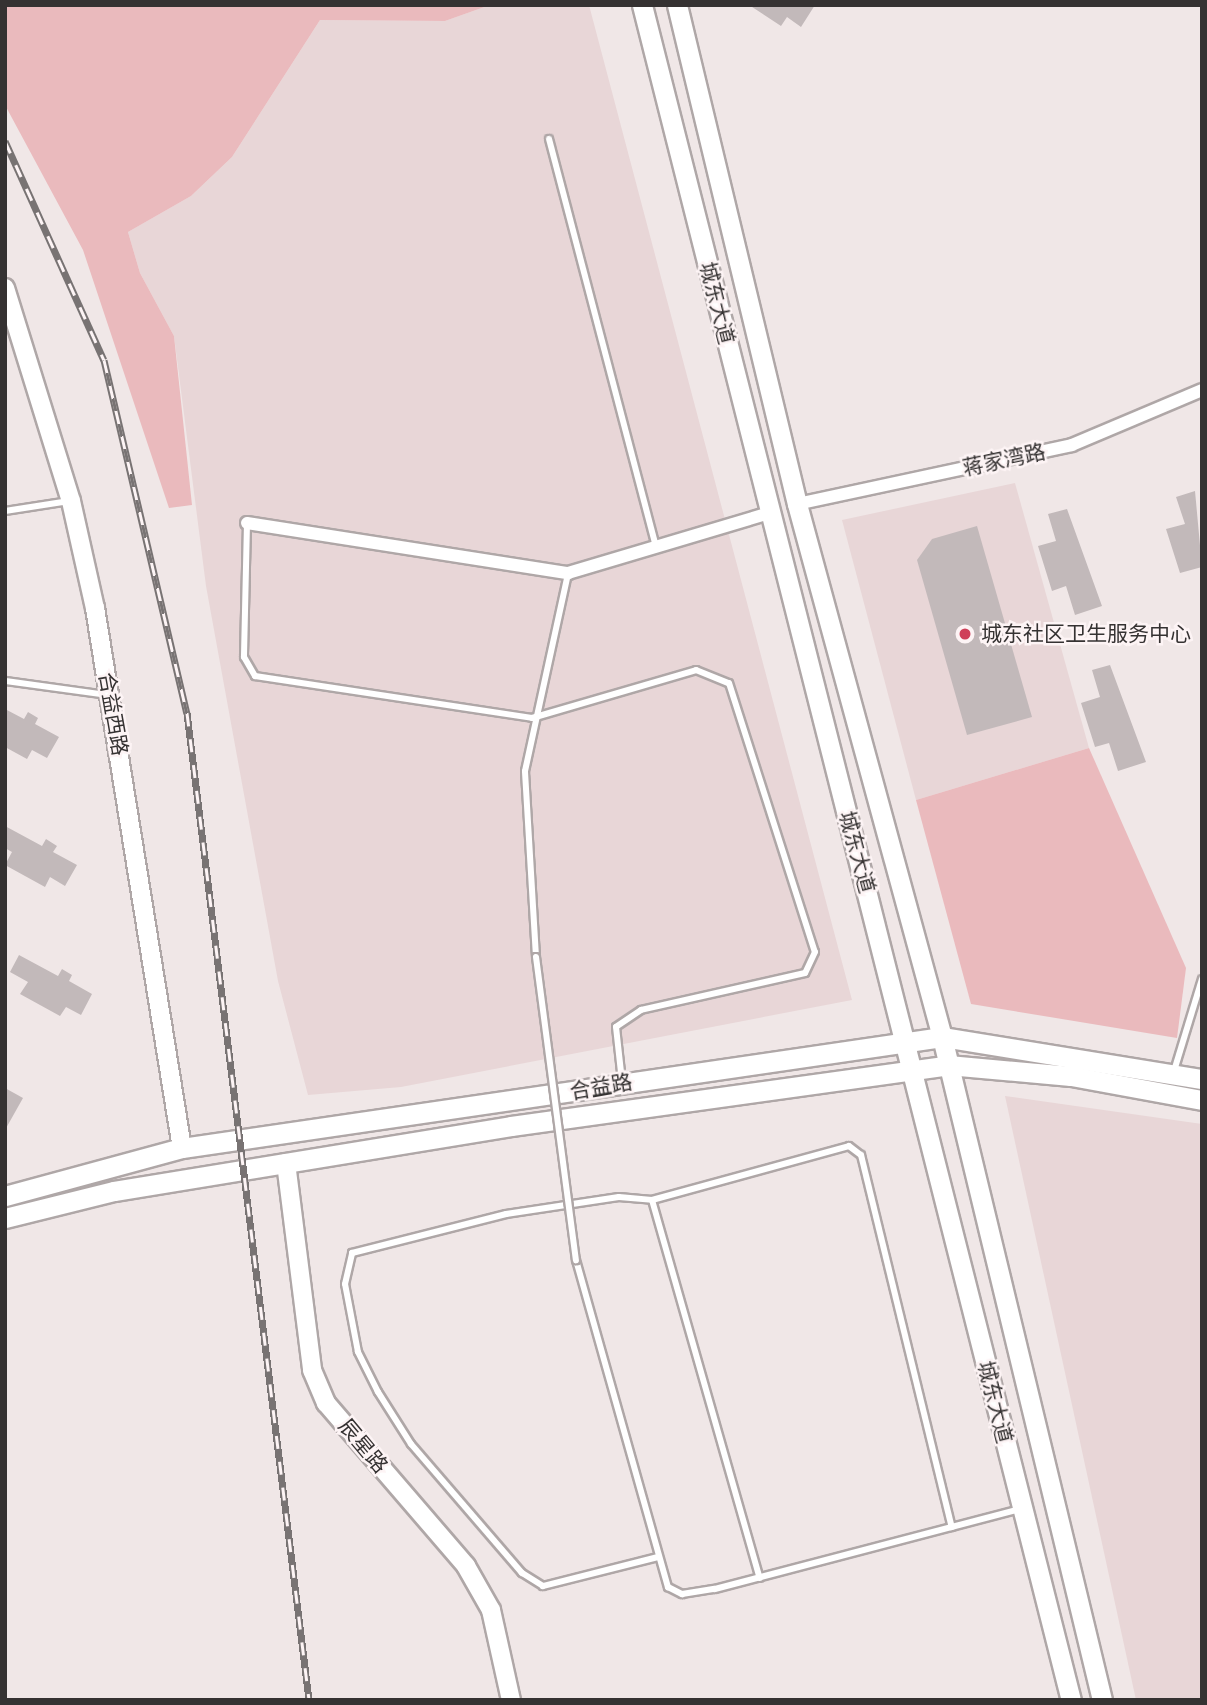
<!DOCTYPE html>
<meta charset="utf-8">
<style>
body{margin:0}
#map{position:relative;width:1207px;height:1705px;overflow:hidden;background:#f0e7e7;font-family:Bitter,"Noto Sans SC",serif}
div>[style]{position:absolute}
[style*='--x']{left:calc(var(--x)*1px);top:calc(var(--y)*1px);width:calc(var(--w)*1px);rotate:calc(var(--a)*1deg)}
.built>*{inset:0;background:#e8d6d7}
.green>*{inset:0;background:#eababd}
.building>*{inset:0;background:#c2b9ba}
.roads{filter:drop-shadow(2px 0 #afa7a7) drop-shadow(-2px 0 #afa7a7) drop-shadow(0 2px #afa7a7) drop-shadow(0 -2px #afa7a7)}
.lane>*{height:6px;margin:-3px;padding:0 3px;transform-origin:3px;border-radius:3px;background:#fff}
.street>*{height:12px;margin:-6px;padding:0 6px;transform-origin:6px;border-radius:6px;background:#fff}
.secondary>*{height:18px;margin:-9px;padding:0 9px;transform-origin:9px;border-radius:9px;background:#fff}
.primary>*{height:19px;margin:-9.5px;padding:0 9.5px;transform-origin:9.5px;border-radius:9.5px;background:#fff}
.rail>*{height:7px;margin-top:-3.5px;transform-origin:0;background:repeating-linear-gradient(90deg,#fdf4f5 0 13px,#787373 0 26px);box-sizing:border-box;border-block:2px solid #787373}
.bridges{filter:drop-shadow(2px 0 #afa7a7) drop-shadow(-2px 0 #afa7a7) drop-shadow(0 2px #afa7a7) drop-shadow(0 -2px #afa7a7)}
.lane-bridge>*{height:6px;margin:-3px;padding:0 3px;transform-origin:3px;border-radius:3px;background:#fff}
.dots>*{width:19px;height:19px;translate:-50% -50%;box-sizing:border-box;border:4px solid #fdf4f5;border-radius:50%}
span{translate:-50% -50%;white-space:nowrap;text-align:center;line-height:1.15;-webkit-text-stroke:5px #fdf4f5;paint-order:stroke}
.street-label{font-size:21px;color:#353232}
.poi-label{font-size:21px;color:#353232}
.left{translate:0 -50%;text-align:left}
.frame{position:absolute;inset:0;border:7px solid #353232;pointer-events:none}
</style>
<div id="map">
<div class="built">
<div style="clip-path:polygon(490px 5px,589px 5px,852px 1000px,401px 1087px,308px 1095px,278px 981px,206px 586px,174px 336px,140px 273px,128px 232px,191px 196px,232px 157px,320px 20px,445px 21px)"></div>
<div style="clip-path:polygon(1015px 483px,1089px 748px,916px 800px,842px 520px)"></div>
<div style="clip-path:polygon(1005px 1096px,1202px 1124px,1202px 1700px,1136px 1700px)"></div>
</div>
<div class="green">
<div style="clip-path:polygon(5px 5px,490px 5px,445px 21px,320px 20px,232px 157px,191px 196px,128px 232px,140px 273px,174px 336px,192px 505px,169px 508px,83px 250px,5px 105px)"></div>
<div style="clip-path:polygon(1089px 748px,1186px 968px,1177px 1038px,971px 1004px,916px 800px)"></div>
</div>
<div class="building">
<div style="clip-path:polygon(749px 5px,815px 5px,801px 27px,787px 17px,781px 26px)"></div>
<div style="clip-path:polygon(1195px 491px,1202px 567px,1180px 573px,1166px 529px,1185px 524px,1176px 497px)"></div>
<div style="clip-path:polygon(1067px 509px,1102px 606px,1075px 615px,1066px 586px,1052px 591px,1038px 546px,1056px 541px,1048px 514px)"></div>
<div style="clip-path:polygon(977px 526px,1032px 717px,967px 735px,917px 560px,932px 539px)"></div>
<div style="clip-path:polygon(1110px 665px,1146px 762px,1118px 771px,1109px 743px,1095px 747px,1081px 703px,1100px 697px,1092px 670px)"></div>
<div style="clip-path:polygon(5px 709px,24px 719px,28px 712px,38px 718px,35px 724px,59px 737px,47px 758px,32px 750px,27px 759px,5px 747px)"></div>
<div style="clip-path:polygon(5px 826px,42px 846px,46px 839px,57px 846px,53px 852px,77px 865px,65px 886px,50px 877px,45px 887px,5px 865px,12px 852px,5px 848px)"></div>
<div style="clip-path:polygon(19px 955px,58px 976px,62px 969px,72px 975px,69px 981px,92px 994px,81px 1015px,66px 1007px,60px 1016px,20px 994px,28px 982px,10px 972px)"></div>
<div style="clip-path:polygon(5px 1088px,23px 1098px,5px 1130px)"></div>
</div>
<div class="roads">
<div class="lane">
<div style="--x:549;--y:139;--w:422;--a:75.3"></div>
<div style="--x:5;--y:511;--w:65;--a:-8.9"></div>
<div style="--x:247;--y:523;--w:134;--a:91.3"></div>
<div style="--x:244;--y:657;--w:22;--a:60"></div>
<div style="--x:255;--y:676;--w:280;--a:8.6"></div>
<div style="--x:532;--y:718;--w:171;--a:-16.3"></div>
<div style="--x:696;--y:670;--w:35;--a:22"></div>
<div style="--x:729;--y:683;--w:282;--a:72.3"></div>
<div style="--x:815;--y:952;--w:23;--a:115"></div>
<div style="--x:805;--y:973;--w:168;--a:167.3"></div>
<div style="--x:641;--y:1010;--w:30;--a:146"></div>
<div style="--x:616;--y:1027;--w:54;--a:83.7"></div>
<div style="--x:5;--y:681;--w:103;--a:7.8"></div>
<div style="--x:536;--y:957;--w:186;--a:-93.4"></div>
<div style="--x:525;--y:771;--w:203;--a:-77.7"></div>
<div style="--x:1174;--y:1071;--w:96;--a:-73.1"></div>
<div style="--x:652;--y:1200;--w:393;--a:74.1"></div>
<div style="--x:576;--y:1260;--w:340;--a:74.3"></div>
<div style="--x:668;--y:1587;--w:16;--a:27"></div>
<div style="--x:682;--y:1594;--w:33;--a:-9"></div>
<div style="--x:715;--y:1589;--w:315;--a:-14.7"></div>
<div style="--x:658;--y:1557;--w:119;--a:165.8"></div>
<div style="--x:543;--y:1586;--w:25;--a:-148"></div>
<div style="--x:522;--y:1573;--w:170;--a:-130.7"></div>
<div style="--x:411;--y:1444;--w:62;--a:-122.4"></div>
<div style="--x:378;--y:1392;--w:45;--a:-116.6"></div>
<div style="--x:358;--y:1352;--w:69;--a:-100.8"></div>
<div style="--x:345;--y:1284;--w:32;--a:-77"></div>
<div style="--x:352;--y:1253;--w:159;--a:-14.2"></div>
<div style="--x:506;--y:1214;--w:114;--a:-8.6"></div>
<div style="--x:619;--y:1197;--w:33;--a:5"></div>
<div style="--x:652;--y:1200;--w:204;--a:-15.3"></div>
<div style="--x:849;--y:1146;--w:15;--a:37"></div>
<div style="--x:861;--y:1155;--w:383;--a:76.3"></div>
</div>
<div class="street">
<div style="--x:797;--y:504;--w:281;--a:-12.1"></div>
<div style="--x:1072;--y:445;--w:141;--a:-22.9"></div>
<div style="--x:247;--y:523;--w:325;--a:8.9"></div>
<div style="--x:568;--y:573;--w:210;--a:-16.6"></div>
</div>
<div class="secondary">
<div style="--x:5;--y:288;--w:223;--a:72.8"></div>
<div style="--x:71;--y:501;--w:110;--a:77.4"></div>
<div style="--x:95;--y:608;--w:547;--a:80.85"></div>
<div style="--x:286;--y:1163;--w:209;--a:82.8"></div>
<div style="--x:312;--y:1370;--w:36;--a:67"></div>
<div style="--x:326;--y:1403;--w:215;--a:49.3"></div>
<div style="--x:466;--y:1566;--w:51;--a:60.4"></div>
<div style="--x:491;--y:1610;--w:92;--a:77.5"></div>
</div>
<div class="primary">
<div style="--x:642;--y:5;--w:1748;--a:75.8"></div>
<div style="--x:677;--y:5;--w:513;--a:76.48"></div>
<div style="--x:797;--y:504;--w:552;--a:74.78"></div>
<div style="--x:942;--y:1037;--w:682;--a:76.43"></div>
<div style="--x:5;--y:1196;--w:183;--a:-15.2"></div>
<div style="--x:182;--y:1148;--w:768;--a:-8.31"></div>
<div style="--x:942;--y:1037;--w:263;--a:9.2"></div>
<div style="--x:5;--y:1218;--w:112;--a:-13.9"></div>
<div style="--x:114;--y:1191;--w:402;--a:-9.3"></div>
<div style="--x:511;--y:1126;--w:441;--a:-7.9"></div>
<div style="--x:948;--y:1065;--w:123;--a:5.1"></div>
<div style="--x:1071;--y:1076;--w:133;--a:10.4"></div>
</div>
</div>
<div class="rail">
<div style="--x:5;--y:141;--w:240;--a:65.7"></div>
<div style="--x:104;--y:360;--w:363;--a:76.8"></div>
<div style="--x:187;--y:713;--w:995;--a:82.95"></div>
</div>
<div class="bridges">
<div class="lane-bridge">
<div style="--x:536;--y:957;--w:306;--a:82.5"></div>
</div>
</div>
<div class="dots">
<div style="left:965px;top:634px;background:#cf3f59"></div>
</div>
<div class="street-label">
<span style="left:717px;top:303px;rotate:76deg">城东大道</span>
<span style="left:1004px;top:460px;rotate:-12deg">蒋家湾路</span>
<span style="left:113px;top:714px;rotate:80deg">合益西路</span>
<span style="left:857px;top:852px;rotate:75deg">城东大道</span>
<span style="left:601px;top:1087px;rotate:-10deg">合益路</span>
<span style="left:995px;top:1402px;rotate:76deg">城东大道</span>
<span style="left:363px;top:1446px;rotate:50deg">辰星路</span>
</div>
<div class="poi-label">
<span class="left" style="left:981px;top:634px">城东社区卫生服务中心</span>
</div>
<div class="frame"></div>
</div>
